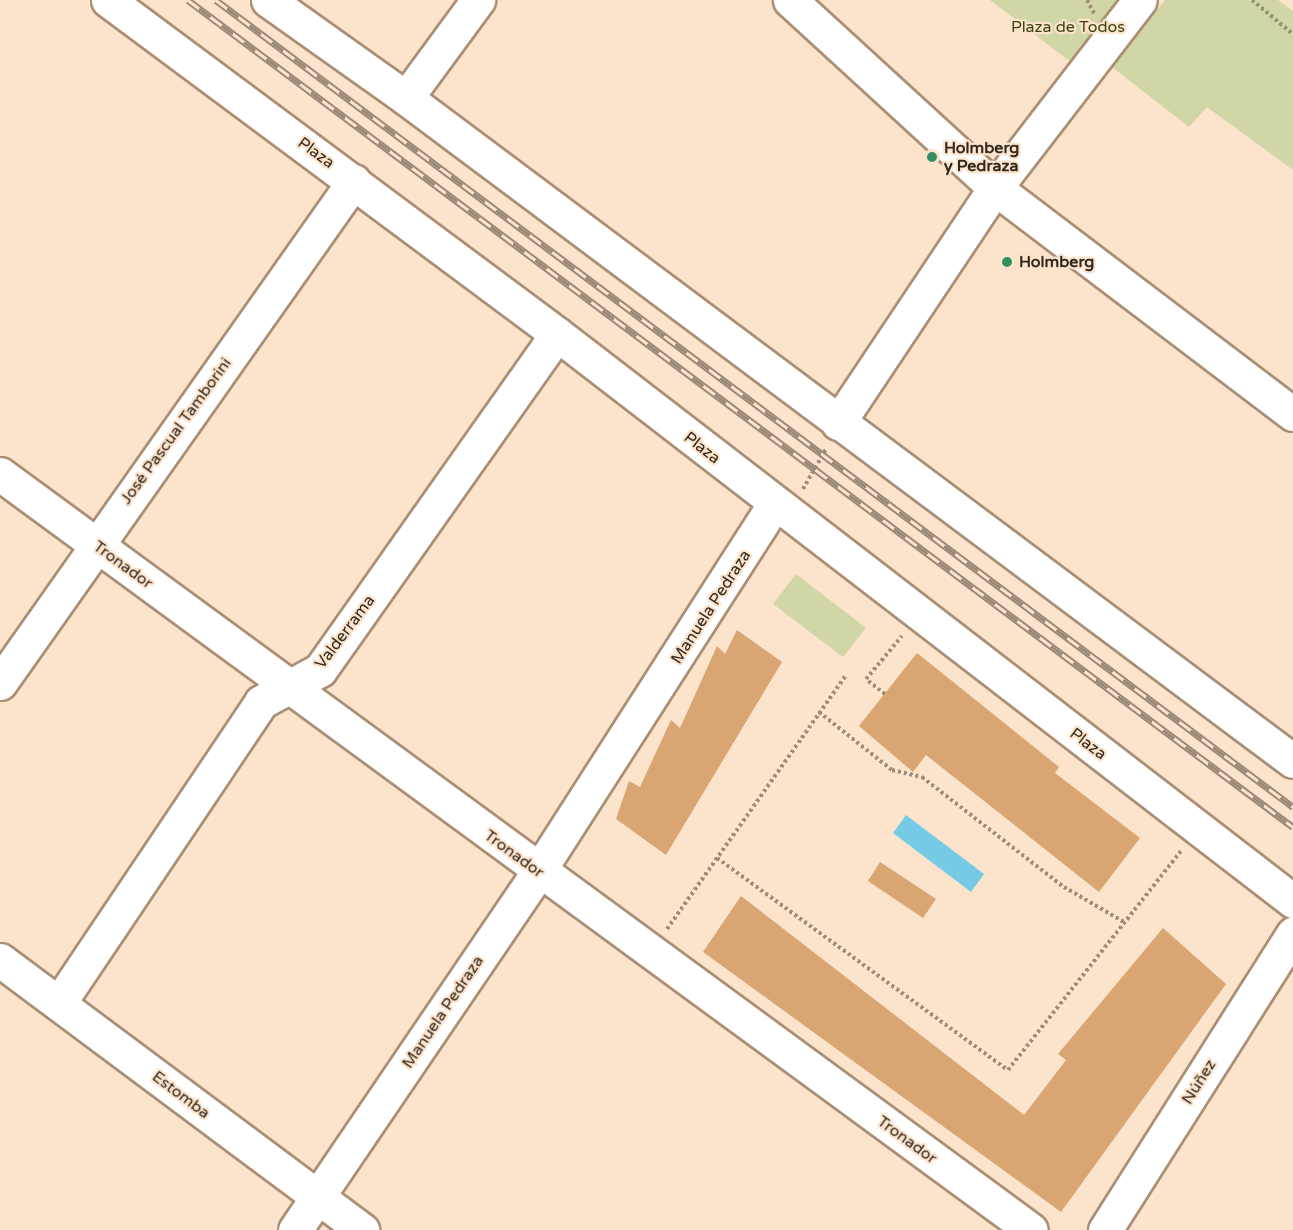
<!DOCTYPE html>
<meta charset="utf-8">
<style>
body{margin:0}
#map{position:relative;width:1293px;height:1230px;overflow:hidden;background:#fbe3cc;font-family:"Varela Round",sans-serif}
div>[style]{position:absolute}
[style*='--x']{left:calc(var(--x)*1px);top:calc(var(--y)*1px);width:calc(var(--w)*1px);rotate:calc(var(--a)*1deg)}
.green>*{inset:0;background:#d0d6a6}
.water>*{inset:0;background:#77cae6}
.building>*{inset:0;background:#d9a573}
.path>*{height:4px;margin-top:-2px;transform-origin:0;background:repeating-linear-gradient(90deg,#9e8c7b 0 3px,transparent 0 6px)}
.roads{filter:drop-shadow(2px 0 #aa8f75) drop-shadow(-2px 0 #aa8f75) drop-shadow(0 2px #aa8f75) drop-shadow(0 -2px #aa8f75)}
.minor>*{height:33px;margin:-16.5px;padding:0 16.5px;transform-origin:16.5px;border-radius:16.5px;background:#fff}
.rail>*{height:7px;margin-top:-3.5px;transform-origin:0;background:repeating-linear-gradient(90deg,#fbe3cc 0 14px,#9b8978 0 28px);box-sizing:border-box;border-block:2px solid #9b8978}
.dots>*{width:16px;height:16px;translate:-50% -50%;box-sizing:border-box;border:3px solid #fbe3cc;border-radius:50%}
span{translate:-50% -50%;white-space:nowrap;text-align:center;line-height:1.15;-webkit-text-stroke:4.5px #fbe3cc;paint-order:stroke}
.park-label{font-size:16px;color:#3f420d}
.poi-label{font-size:16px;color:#32271c;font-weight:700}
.left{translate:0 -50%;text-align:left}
.street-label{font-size:16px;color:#32271c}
</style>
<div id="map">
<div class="green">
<div style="clip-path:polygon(990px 0,1119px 0,1072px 63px)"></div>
<div style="clip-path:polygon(1165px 0,1278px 0,1293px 11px,1293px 170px,1207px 107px,1189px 127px,1112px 67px)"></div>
<div style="clip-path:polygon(796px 574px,866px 628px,843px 657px,773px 604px)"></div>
</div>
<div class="water">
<div style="clip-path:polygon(906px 815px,984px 874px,971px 892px,893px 833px)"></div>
</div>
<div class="building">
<div style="clip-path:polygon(737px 630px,782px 662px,666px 855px,616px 819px,629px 781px,640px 787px,671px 720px,680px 728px,717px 646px,725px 654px)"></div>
<div style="clip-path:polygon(917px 653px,1059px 767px,1055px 773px,1140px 838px,1099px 892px,926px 755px,913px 772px,859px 726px)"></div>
<div style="clip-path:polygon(880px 862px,936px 899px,923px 918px,868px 881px)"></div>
<div style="clip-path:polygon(741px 896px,1024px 1115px,1066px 1060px,1058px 1054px,1163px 928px,1226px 984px,1061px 1212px,703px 952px)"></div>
</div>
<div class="path">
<div style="--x:1087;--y:0;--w:15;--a:62"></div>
<div style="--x:1252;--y:0;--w:53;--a:39.7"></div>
<div style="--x:803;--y:489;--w:46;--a:-60.1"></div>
<div style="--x:885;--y:694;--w:24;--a:-142"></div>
<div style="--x:866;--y:679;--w:56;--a:-50.1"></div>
<div style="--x:819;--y:712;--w:93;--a:38.5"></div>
<div style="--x:892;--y:770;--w:31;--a:13"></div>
<div style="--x:922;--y:777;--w:180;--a:37.8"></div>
<div style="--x:1064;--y:887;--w:69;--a:30.3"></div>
<div style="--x:717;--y:858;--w:360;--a:36.1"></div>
<div style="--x:1008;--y:1070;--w:279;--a:-51.7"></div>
<div style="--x:667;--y:929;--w:309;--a:-54.8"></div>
</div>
<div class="roads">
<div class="minor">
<div style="--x:108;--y:0;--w:560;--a:36.64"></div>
<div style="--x:557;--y:334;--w:929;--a:37.61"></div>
<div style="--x:268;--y:0;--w:169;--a:35.4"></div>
<div style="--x:406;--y:98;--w:1107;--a:36.78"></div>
<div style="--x:790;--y:0;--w:278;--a:42.5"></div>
<div style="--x:995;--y:188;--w:374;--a:37.2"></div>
<div style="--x:406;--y:98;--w:122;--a:-53.7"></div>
<div style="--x:838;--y:423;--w:283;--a:-56.3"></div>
<div style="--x:995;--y:188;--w:237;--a:-52.4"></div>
<div style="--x:0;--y:474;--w:1278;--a:36.25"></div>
<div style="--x:0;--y:683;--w:614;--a:-54.81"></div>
<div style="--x:0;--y:960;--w:452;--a:36.7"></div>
<div style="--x:59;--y:1003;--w:362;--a:-56.1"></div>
<div style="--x:261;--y:702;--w:67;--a:-28.5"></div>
<div style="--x:320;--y:670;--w:411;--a:-54.8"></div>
<div style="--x:295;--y:1230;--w:433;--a:-55.8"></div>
<div style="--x:538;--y:872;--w:436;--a:-57.3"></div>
<div style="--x:1105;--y:1230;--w:351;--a:-57.6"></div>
</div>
</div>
<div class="rail">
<div style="--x:188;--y:0;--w:1380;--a:36.81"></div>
<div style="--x:216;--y:0;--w:1346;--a:36.84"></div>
</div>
<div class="dots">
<div style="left:932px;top:157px;background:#358e64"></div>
<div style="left:1007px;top:262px;background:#358e64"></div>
</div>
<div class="park-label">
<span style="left:1068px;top:27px">Plaza de Todos</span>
</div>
<div class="poi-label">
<span class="left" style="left:944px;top:157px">Holmberg<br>y Pedraza</span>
<span class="left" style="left:1019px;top:262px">Holmberg</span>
</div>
<div class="street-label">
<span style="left:316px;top:153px;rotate:36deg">Plaza</span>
<span style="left:176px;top:431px;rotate:-54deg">José Pascual Tamborini</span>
<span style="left:702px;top:448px;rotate:38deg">Plaza</span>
<span style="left:123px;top:565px;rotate:36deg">Tronador</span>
<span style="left:711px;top:607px;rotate:-57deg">Manuela Pedraza</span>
<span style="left:345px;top:632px;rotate:-53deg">Valderrama</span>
<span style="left:1088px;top:744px;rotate:37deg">Plaza</span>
<span style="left:514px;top:854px;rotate:36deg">Tronador</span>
<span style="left:443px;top:1012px;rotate:-56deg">Manuela Pedraza</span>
<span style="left:1199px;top:1082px;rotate:-58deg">Núñez</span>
<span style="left:181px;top:1095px;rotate:37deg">Estomba</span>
<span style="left:907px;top:1140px;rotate:36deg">Tronador</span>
</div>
</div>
